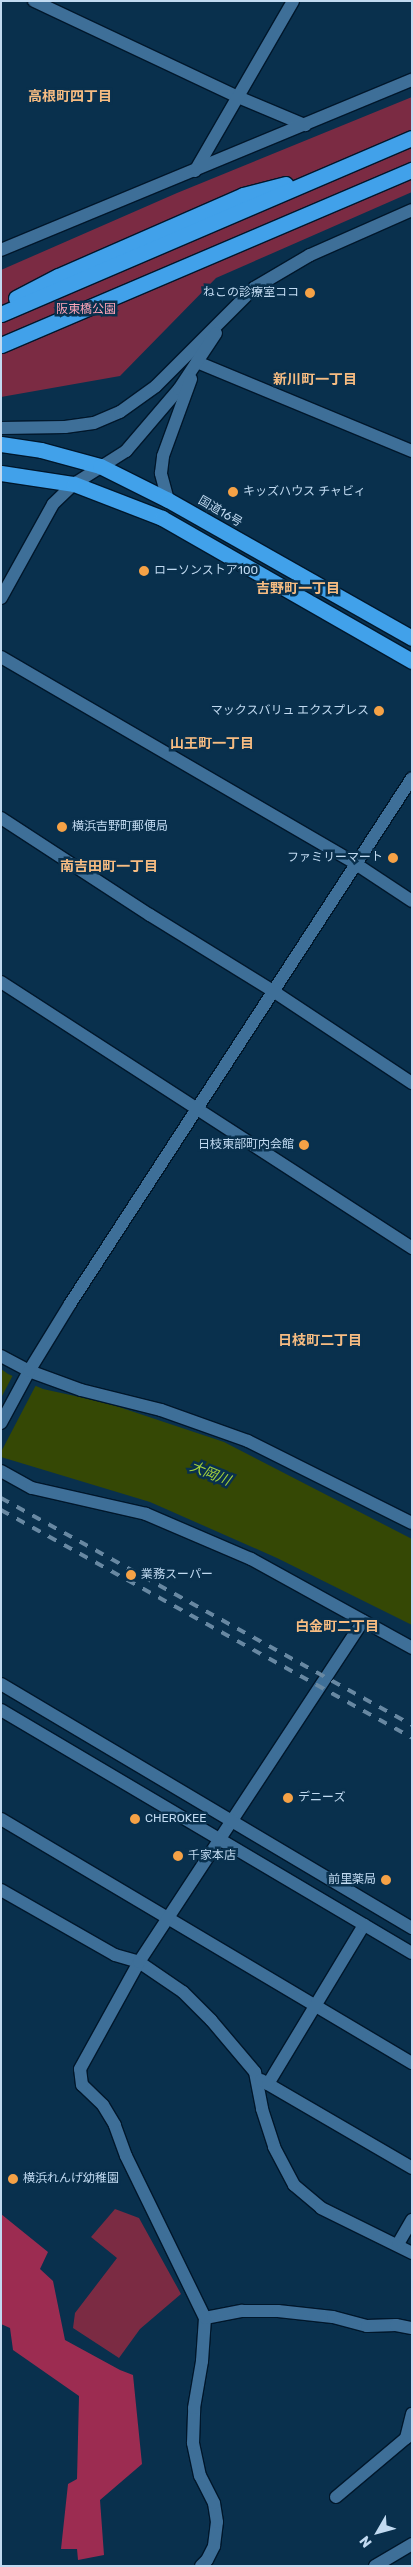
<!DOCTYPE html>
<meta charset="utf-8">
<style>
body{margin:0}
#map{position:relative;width:413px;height:2567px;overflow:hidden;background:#09304d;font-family:Rubik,"Noto Sans JP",sans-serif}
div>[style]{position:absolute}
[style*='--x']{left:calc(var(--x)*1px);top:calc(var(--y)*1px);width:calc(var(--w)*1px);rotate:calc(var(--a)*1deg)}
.green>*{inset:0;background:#7b2b43}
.forest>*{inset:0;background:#9c2c51}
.water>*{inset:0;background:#354805}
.pier>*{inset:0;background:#09304d}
.roads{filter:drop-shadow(1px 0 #00172b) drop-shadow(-1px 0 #00172b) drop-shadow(0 1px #00172b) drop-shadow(0 -1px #00172b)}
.street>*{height:12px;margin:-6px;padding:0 6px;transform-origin:6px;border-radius:6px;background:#3e6f98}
.secondary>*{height:12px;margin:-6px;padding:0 6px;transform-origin:6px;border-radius:6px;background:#3e6f98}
.highway>*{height:15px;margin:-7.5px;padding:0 7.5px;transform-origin:7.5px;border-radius:7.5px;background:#41a1ea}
.rail>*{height:4px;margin-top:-2px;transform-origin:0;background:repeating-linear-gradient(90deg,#6888a2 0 9px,transparent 0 18px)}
.dots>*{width:14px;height:14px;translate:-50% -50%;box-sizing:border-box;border:2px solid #09304d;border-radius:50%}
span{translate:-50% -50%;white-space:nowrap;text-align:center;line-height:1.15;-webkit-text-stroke:5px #09304d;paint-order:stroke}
.poi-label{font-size:12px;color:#c1daf1}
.right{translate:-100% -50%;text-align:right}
.left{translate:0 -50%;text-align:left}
.park-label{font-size:12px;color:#fda4b8}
.street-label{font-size:12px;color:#c1daf1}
.neighbourhood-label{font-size:14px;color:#f6bc82;font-weight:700}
.water-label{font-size:14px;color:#a4d23c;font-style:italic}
.frame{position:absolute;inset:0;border:2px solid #c1daf1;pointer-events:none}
.north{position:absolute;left:353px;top:2507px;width:50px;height:50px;-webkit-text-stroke:4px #09304d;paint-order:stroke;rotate:232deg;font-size:14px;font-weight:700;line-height:20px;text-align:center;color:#c1daf1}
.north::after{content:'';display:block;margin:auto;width:18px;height:22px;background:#c1daf1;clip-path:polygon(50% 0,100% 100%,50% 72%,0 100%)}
</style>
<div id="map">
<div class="green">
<div style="clip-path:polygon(412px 97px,412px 192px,216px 278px,120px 376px,1px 397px,1px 270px,177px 193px)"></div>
<div style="clip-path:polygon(115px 2209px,139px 2218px,181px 2294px,140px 2329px,119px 2358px,73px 2328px,75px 2313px,117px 2258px,91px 2237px)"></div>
</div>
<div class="forest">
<div style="clip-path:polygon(1px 2214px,48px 2252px,40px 2269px,53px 2281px,65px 2340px,120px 2370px,133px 2375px,142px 2464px,100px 2500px,104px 2555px,78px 2560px,77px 2549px,61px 2549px,68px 2484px,77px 2479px,79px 2396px,13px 2350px,10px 2328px,1px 2324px)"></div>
</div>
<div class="water">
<div style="clip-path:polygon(1px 1369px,8px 1374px,43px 1389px,107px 1403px,224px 1442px,412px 1539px,412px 1625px,277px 1558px,150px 1502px,1px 1457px)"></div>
</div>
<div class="pier">
<div style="clip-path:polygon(13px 1375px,36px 1385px,1px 1452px,1px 1398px)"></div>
</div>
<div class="roads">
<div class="street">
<div style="--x:34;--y:1;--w:225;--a:25.2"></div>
<div style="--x:238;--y:97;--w:73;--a:22.7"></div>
<div style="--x:195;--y:171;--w:196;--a:-60"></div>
<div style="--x:197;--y:362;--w:233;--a:22.5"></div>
<div style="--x:1;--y:598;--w:107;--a:-61"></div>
<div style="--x:53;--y:504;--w:29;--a:-44"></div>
<div style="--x:1;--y:657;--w:411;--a:30.2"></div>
<div style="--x:356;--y:864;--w:67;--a:33.5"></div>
<div style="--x:1;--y:818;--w:178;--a:33.1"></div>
<div style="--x:150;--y:915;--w:145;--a:31.7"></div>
<div style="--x:273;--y:991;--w:167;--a:33.5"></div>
<div style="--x:1;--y:982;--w:490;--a:32.9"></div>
<div style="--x:1;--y:1356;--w:32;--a:28"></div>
<div style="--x:29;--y:1371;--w:55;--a:20.1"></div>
<div style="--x:81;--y:1390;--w:82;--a:14"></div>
<div style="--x:161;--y:1410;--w:92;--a:19.6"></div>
<div style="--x:248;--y:1441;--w:183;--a:26.6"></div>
<div style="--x:1;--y:1423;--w:59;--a:-61.7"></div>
<div style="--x:29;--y:1371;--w:79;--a:-58.5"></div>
<div style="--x:70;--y:1304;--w:627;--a:-56.97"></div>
<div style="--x:1;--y:1471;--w:35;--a:29"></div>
<div style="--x:32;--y:1488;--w:117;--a:12.8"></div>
<div style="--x:146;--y:1514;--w:114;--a:23.2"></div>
<div style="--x:251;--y:1559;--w:184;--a:28.9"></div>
<div style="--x:1;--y:1819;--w:478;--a:30.7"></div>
<div style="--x:1;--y:1890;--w:131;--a:29.7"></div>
<div style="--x:115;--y:1955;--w:25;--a:16"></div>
<div style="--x:139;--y:1962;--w:53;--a:34.3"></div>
<div style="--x:183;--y:1992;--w:40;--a:45"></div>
<div style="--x:211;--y:2020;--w:68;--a:49.8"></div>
<div style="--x:255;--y:2072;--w:38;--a:79"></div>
<div style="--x:262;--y:2109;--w:40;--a:72"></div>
<div style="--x:274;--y:2147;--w:43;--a:62.2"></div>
<div style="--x:294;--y:2185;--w:35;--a:40"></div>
<div style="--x:321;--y:2208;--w:102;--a:26.3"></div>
<div style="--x:261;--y:2080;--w:175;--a:30.2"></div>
<div style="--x:268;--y:2084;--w:186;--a:-58.9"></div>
<div style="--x:398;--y:2244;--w:28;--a:-60"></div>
<div style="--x:205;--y:2318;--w:38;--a:-11"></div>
<div style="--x:242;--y:2311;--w:36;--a:0"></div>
<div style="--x:278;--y:2311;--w:55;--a:6.2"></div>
<div style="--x:333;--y:2317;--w:35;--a:15"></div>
<div style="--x:367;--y:2326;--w:29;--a:-2"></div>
<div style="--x:396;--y:2325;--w:16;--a:11"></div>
<div style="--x:336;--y:2497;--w:92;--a:-40.1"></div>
<div style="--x:406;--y:2438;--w:25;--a:-76"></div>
<div style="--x:201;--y:2566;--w:8;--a:-45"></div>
<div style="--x:207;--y:2560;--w:16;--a:-63"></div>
<div style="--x:214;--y:2546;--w:24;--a:-83"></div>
<div style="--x:217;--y:2522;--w:19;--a:-99"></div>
<div style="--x:214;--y:2503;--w:30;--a:-117"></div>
<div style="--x:200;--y:2476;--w:34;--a:-102"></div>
<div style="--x:193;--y:2443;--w:35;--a:-88"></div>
<div style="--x:194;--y:2408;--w:48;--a:-80.3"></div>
<div style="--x:202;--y:2361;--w:43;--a:-86"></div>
<div style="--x:205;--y:2318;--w:180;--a:-116"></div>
<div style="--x:126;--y:2156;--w:33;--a:-110"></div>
<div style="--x:115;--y:2125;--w:23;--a:-121"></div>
<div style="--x:103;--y:2105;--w:29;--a:-136"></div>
<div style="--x:82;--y:2085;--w:16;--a:-97"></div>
<div style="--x:80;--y:2069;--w:122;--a:-61.1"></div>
<div style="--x:139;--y:1962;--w:408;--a:-56.7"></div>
<div style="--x:375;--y:2566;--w:43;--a:-30.7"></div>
</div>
<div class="secondary">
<div style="--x:1;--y:250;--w:445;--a:-22.5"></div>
<div style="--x:1;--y:428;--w:64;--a:-0.9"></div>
<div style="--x:65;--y:427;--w:29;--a:-8"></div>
<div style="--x:94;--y:423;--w:28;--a:-23"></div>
<div style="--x:120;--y:412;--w:44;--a:-35.8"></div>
<div style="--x:156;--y:386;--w:139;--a:-45"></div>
<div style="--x:254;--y:288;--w:65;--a:-30.5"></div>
<div style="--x:310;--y:255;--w:111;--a:-23.8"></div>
<div style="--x:74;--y:484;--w:62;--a:-32.4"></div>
<div style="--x:126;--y:451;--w:82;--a:-49.5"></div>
<div style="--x:179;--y:389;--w:67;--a:-56.5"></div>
<div style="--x:168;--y:500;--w:28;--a:-105"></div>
<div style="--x:161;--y:473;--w:17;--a:-83"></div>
<div style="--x:163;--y:456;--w:82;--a:-70"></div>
<div style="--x:1;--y:1684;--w:478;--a:30.7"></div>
<div style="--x:1;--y:1710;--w:477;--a:30.6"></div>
</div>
<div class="highway">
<div style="--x:16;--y:298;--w:47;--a:-27.6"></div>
<div style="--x:58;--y:276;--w:202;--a:-23.6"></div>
<div style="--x:243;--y:195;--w:44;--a:-14.3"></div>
<div style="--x:1;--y:314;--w:447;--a:-23.2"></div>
<div style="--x:1;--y:345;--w:447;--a:-23.1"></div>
<div style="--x:1;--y:444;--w:40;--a:8.5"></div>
<div style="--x:41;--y:450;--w:61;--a:15.2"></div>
<div style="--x:100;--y:466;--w:76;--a:26.6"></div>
<div style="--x:168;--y:500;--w:280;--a:29.5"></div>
<div style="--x:1;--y:473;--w:74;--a:8.6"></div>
<div style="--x:74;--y:484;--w:94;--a:21.1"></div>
<div style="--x:162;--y:518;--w:288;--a:29.8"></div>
</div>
</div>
<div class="rail">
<div style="--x:1;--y:1498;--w:470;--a:28.9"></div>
<div style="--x:1;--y:1510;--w:470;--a:29"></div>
</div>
<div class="dots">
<div style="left:310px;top:293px;background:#f6a246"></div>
<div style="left:233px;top:492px;background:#f6a246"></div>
<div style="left:144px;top:571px;background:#f6a246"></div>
<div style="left:379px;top:711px;background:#f6a246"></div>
<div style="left:62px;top:827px;background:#f6a246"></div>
<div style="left:393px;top:858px;background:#f6a246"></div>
<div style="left:304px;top:1145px;background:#f6a246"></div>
<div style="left:131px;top:1575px;background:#f6a246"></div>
<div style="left:288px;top:1798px;background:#f6a246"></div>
<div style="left:135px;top:1819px;background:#f6a246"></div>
<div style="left:178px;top:1856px;background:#f6a246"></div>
<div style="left:386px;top:1880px;background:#f6a246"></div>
<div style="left:13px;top:2179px;background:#f6a246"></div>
</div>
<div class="poi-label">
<span class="right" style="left:299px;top:293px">ねこの診療室ココ</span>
<span class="left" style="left:243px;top:492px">キッズハウス チャビィ</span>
<span class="left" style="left:154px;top:571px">ローソンストア100</span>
<span class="right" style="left:369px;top:711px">マックスバリュ エクスプレス</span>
<span class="left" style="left:72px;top:827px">横浜吉野町郵便局</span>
<span class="right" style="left:383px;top:858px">ファミリーマート</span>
<span class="right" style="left:294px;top:1145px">日枝東部町内会館</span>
<span class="left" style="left:141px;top:1575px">業務スーパー</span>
<span class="left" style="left:298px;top:1798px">デニーズ</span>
<span class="left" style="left:145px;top:1819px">CHEROKEE</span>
<span class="left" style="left:188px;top:1856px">千家本店</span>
<span class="right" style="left:376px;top:1880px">前里薬局</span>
<span class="left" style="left:23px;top:2179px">横浜れんげ幼稚園</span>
</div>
<div class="park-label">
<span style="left:86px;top:310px">阪東橋公園</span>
</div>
<div class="street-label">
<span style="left:220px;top:512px;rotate:30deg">国道16号</span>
</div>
<div class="neighbourhood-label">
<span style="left:70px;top:97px">高根町四丁目</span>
<span style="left:315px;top:380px">新川町一丁目</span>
<span style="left:298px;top:589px">吉野町一丁目</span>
<span style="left:212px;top:744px">山王町一丁目</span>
<span style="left:109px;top:867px">南吉田町一丁目</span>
<span style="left:320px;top:1341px">日枝町二丁目</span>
<span style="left:337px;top:1627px">白金町二丁目</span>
</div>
<div class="water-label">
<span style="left:210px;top:1474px;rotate:22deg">大岡川</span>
</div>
<div class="frame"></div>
<div class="north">N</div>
</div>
